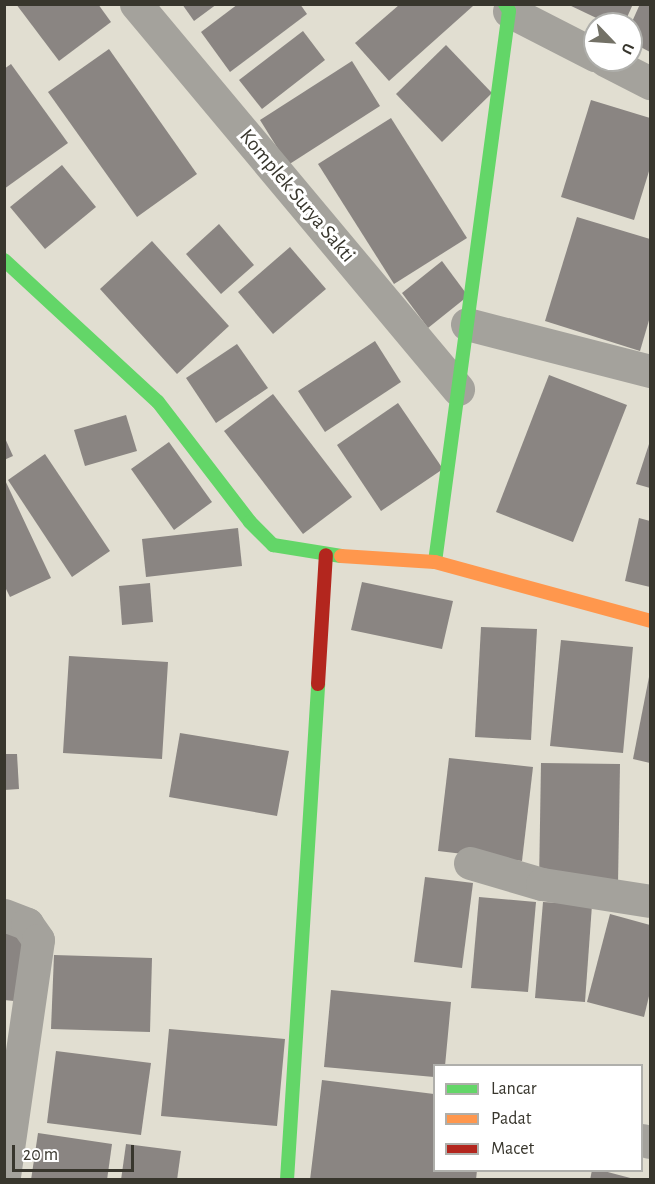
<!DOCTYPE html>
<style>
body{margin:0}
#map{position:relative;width:655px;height:1184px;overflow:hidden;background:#e1ded1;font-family:"Alegreya Sans",sans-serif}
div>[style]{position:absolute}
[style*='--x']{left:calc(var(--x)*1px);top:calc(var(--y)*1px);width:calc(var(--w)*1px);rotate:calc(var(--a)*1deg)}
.building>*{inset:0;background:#8a8582}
.street>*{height:33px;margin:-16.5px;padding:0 16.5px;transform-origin:16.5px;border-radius:16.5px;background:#a4a29c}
.fast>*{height:14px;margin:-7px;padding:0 7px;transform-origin:7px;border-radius:7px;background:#63d668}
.slow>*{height:14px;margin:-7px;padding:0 7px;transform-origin:7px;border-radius:7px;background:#ff974d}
.jam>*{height:14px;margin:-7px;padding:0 7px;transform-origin:7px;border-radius:7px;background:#b3261e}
span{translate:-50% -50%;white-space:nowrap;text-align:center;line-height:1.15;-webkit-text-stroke:6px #fff;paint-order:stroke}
.street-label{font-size:21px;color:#38362d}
.frame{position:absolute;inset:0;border:6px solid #38362d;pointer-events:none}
.legend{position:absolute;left:433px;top:1064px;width:210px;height:108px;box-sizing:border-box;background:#fff;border:2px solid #afafab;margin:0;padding:8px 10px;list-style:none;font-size:18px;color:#38362d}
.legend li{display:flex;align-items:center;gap:12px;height:30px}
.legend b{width:30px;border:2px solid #afafab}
.north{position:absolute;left:583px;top:12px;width:60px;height:60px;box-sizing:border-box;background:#fff;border:2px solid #afafab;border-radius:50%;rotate:115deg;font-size:16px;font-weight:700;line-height:24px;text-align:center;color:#38362d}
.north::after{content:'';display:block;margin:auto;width:21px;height:27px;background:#737166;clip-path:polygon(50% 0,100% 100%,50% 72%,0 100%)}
.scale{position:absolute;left:12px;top:1145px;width:122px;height:27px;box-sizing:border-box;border:3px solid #38362d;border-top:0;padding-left:8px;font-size:18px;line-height:21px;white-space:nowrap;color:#38362d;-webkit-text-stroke:4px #fff;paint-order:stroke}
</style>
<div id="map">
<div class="building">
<div style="clip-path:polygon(16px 4px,98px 4px,111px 22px,59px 61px)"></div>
<div style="clip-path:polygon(182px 4px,217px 4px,194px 21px)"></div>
<div style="clip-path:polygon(238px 4px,300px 4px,307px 14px,230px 72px,201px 32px)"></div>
<div style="clip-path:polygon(567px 4px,633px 4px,624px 24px,609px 24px)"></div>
<div style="clip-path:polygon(640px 4px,650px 4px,650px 52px,631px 42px,631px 24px)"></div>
<div style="clip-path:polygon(399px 5px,473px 6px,389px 81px,355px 43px)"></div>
<div style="clip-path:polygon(303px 31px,325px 60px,262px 109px,239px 80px)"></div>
<div style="clip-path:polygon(446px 45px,492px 93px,442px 142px,396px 94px)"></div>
<div style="clip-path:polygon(109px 49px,197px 174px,137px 217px,48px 92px)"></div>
<div style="clip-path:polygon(352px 61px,380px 106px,288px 165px,260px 120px)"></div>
<div style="clip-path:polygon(11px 64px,68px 143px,4px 189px,4px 69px)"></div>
<div style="clip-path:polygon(591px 100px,650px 118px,650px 168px,634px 220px,561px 197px)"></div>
<div style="clip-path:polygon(391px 118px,467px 238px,394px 284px,318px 164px)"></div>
<div style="clip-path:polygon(62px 165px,96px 207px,45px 249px,10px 207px)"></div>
<div style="clip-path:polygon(577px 217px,650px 239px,650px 317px,640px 351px,545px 321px)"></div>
<div style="clip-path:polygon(219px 224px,254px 265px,221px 294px,186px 254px)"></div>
<div style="clip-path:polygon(152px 241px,229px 326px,177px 374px,100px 289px)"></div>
<div style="clip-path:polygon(290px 247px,326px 289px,273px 334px,238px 292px)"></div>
<div style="clip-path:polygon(442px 261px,468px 296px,428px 328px,402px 293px)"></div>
<div style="clip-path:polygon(375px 341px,401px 382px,325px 432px,298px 391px)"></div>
<div style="clip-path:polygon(237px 344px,268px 388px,216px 423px,186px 378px)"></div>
<div style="clip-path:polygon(549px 375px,627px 405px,573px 542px,496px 512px)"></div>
<div style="clip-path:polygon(273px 394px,352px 497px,303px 534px,224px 431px)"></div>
<div style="clip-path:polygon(398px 403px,443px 469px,381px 511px,337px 445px)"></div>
<div style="clip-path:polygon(126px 415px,137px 451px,85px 466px,74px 430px)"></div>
<div style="clip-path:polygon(4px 436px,13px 456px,4px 460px)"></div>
<div style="clip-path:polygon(650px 441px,650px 488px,636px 484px)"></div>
<div style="clip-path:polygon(169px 442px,212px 502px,174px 530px,131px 469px)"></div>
<div style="clip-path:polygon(45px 454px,110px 551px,72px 577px,8px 480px)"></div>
<div style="clip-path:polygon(4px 478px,51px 578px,10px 597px,4px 585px)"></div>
<div style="clip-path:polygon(639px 518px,650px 521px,650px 587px,625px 581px)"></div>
<div style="clip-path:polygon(238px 528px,242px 566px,146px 577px,142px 539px)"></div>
<div style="clip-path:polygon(362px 582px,453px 601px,442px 649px,351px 630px)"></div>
<div style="clip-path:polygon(150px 583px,153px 622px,122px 625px,119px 586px)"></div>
<div style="clip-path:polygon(481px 627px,537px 629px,531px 740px,475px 737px)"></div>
<div style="clip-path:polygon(561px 640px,633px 647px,623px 753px,550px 746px)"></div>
<div style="clip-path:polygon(69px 656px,168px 662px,162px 759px,63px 753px)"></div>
<div style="clip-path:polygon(649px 677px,650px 678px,650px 763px,633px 759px)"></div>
<div style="clip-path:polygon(180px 733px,289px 751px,277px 816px,169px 797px)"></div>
<div style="clip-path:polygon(4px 754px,17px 754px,19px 789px,4px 790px)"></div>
<div style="clip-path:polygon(449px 758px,533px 767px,522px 861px,438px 851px)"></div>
<div style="clip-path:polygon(541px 763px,620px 764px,618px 884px,539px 883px)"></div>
<div style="clip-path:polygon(425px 877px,473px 883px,462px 968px,414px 962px)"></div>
<div style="clip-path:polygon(479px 897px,536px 902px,528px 992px,471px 988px)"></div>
<div style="clip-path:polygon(543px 902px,592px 905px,585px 1002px,535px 998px)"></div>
<div style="clip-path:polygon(610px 914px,650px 925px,650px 992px,644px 1017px,587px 1002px)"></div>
<div style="clip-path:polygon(4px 933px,24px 936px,14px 1001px,4px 1000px)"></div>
<div style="clip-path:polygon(54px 955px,152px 958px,150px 1032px,51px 1029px)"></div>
<div style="clip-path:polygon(331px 990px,451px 1002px,445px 1066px,434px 1066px,434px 1077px,324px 1067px)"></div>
<div style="clip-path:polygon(169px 1029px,285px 1039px,277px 1126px,161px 1116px)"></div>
<div style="clip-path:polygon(56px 1051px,151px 1063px,141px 1135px,47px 1123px)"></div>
<div style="clip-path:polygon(322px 1080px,434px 1094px,434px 1170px,477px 1170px,476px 1180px,310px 1180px)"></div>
<div style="clip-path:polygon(38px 1133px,112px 1144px,107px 1180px,31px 1180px)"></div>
<div style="clip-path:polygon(126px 1144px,181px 1151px,177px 1180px,121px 1180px)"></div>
<div style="clip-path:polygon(592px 1170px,600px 1170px,638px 1180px,590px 1180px)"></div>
</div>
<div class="street">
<div style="--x:136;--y:4;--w:502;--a:50.09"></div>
<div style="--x:509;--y:11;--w:97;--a:27.1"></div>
<div style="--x:605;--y:60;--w:51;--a:27.1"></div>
<div style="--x:467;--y:324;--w:189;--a:14.4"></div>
<div style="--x:470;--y:863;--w:75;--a:16.3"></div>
<div style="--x:542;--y:884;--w:109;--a:8.9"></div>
<div style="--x:4;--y:915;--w:25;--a:21"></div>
<div style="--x:27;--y:924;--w:19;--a:55"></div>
<div style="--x:38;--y:940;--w:238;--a:98.2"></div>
<div style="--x:642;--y:1140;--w:8;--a:14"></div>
</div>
<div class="fast">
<div style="--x:4;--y:260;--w:209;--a:42.7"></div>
<div style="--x:158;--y:402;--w:151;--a:52.5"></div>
<div style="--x:250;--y:522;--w:33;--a:45"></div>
<div style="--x:273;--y:545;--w:69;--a:9.2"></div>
<div style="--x:435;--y:562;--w:556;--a:-82.35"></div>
<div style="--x:509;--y:11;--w:8;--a:-120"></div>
<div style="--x:287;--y:1180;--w:497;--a:-86.4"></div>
</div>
<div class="slow">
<div style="--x:341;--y:556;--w:94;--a:3.7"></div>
<div style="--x:435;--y:562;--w:223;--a:15.3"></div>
</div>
<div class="jam">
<div style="--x:318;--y:684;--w:129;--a:-86.5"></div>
</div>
<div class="street-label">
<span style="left:297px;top:196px;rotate:50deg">Komplek Surya Sakti</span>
</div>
<div class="frame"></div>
<ul class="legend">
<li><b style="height:8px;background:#63d668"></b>Lancar</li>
<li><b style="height:8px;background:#ff974d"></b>Padat</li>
<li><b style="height:8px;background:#b3261e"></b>Macet</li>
</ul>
<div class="north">U</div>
<div class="scale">20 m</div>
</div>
